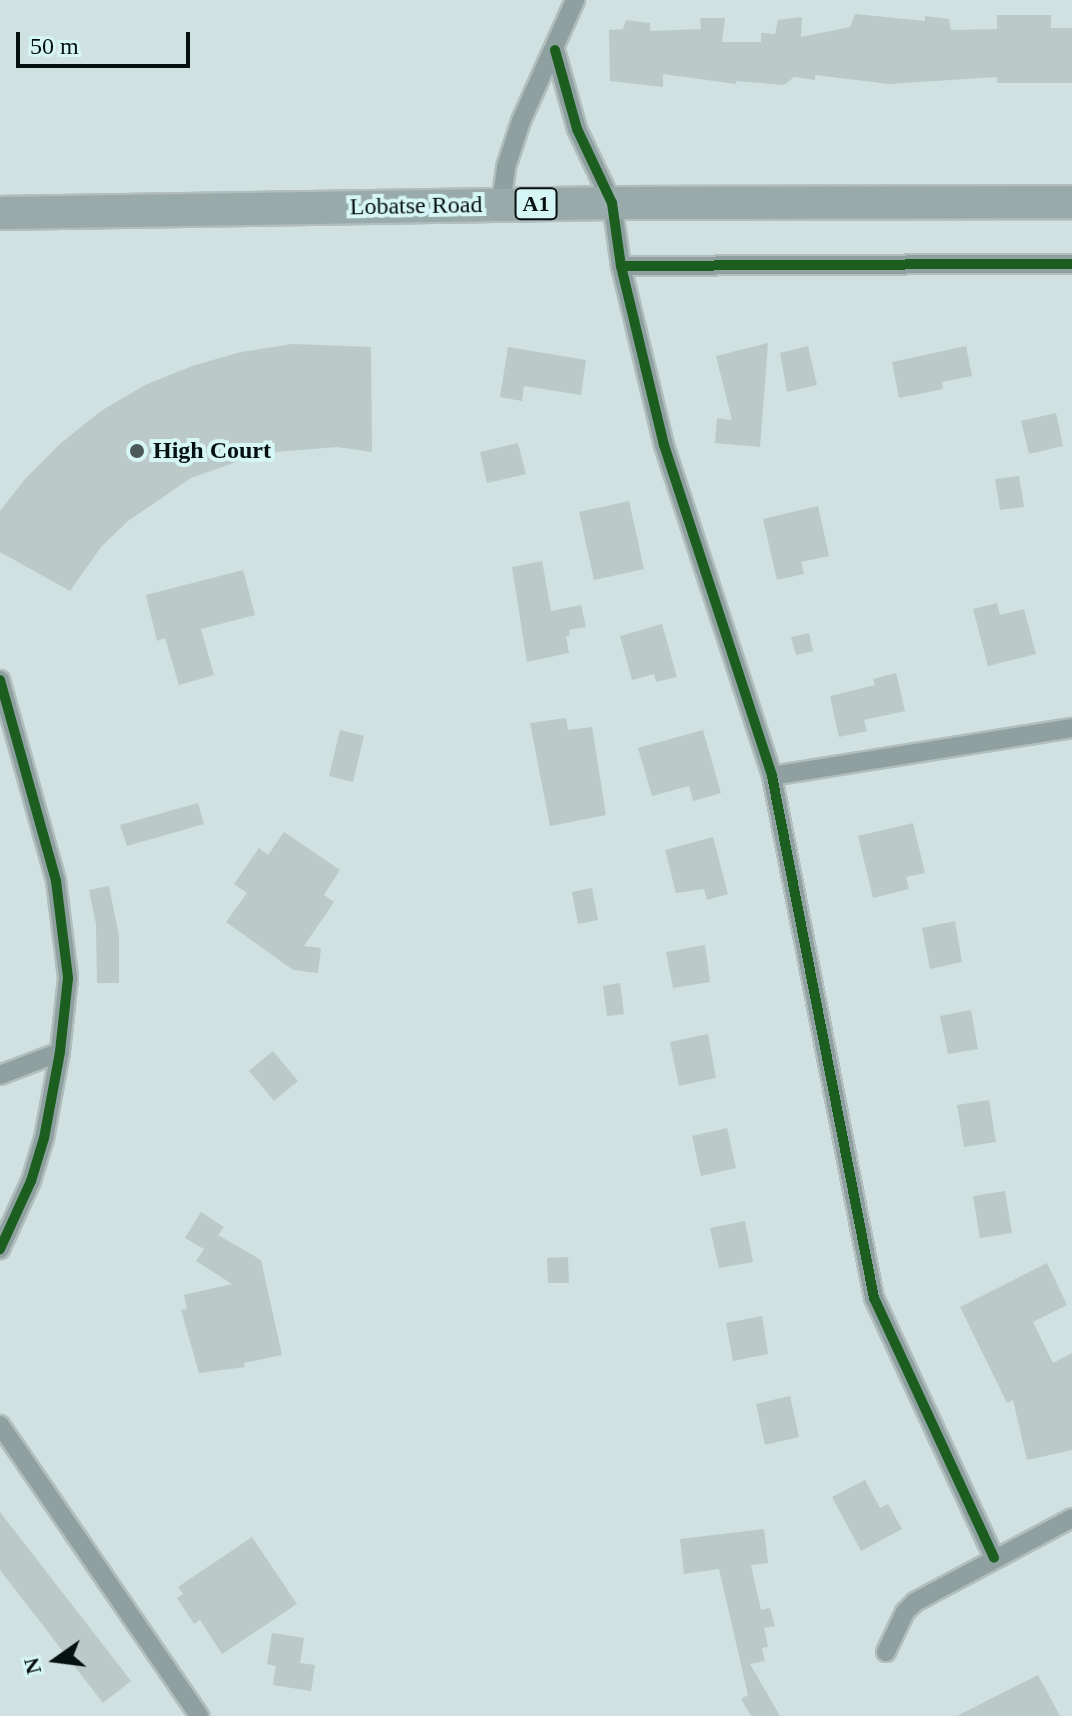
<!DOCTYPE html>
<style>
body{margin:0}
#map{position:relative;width:1072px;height:1716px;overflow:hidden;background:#cfe1e0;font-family:Georgia,serif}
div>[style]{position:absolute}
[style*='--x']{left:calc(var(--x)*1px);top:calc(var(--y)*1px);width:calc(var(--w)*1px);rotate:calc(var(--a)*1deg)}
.building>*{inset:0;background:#bbc9c8}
.roads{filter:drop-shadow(2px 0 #b1bebd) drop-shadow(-2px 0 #b1bebd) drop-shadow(0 2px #b1bebd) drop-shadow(0 -2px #b1bebd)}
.street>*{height:18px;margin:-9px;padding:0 9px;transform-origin:9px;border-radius:9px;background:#8ea1a0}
.highway>*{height:32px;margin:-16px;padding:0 16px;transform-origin:16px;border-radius:16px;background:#98aaa9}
.cycleway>*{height:10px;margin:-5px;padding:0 5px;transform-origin:5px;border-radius:5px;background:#1b5e20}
.dots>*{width:22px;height:22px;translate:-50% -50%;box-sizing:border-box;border:4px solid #d5f6f4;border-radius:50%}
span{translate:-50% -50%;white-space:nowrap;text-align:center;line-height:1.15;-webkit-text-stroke:8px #d5f6f4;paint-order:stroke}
.shield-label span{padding:2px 6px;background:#d5f6f4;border:2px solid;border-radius:6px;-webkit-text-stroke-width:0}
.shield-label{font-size:22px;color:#061010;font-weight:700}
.street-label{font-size:24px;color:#061010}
.poi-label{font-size:24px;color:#061010;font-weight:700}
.left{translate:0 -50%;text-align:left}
.north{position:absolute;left:16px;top:1620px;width:80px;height:80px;-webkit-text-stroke:6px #d5f6f4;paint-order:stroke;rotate:256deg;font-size:22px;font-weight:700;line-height:32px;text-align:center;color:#061010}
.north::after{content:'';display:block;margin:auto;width:28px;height:36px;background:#061010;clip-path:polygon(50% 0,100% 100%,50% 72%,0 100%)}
.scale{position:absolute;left:16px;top:32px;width:174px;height:36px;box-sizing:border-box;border:4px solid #061010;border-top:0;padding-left:10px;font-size:24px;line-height:28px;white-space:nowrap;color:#061010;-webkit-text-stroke:6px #d5f6f4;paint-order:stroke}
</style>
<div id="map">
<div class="building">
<div style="clip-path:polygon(855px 14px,925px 21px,925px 16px,949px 19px,951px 30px,997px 29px,997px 15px,1051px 15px,1051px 28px,1072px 28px,1072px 83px,997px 83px,997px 77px,889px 84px,815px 75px,815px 80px,794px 77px,784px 85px,736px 81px,736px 84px,663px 74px,663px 87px,610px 81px,609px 30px,623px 29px,626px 20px,650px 23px,650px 31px,701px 29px,700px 18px,725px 18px,722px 42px,761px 42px,761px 33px,775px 34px,778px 20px,802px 17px,801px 37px,850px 27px)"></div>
<div style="clip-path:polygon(768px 343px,760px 447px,715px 443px,717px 418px,732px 420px,716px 356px)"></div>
<div style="clip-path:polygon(292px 344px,371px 347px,372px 452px,337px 447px,262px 453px,191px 478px,128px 521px,101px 547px,70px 591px,0 552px,0 511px,25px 479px,61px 443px,101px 411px,145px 385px,192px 366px,241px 352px)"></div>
<div style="clip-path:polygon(808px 346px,817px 385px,787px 392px,780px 353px)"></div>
<div style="clip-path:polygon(966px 346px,972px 376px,942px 382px,943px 389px,899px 398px,892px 362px)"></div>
<div style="clip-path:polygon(508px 347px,586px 360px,581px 395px,524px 386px,522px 401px,500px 397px)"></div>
<div style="clip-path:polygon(1056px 413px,1063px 446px,1029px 454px,1021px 421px)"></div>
<div style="clip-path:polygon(518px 443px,526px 474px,487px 483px,480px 452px)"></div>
<div style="clip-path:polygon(1019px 476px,1024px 507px,1000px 510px,995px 479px)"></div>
<div style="clip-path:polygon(629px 501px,644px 569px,594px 580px,579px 512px)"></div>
<div style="clip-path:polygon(818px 506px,829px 556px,801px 562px,804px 574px,777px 580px,763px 519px)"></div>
<div style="clip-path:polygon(542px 561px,551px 611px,581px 605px,586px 627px,569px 630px,570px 635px,566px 636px,569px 653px,527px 662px,512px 567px)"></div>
<div style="clip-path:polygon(243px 570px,255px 615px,201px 629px,214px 675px,179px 685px,165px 638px,157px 641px,146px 595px)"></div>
<div style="clip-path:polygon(997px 603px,1000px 615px,1024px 609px,1036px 654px,988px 666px,973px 609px)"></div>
<div style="clip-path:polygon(662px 624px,677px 677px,656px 682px,654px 674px,632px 680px,620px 636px)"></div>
<div style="clip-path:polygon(809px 633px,813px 651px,796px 655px,791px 637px)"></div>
<div style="clip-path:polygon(896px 673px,905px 711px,864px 720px,867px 731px,839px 737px,830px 696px,875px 685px,873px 679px)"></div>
<div style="clip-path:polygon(566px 718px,568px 730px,592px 727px,606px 815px,550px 826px,530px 723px)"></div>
<div style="clip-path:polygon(340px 730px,364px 736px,353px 782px,329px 776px)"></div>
<div style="clip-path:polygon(703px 730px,721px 793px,693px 801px,689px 786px,652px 796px,638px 748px)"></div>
<div style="clip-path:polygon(198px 803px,204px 824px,127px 846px,120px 825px)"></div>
<div style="clip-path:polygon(913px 823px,925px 873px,906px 877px,909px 889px,873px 898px,858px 836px)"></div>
<div style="clip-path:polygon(284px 832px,340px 870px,324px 895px,334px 902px,304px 946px,321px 948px,318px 973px,293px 970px,226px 922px,247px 893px,234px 884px,259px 848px,268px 855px)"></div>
<div style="clip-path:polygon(713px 837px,728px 894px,707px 900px,704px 889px,676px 893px,665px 850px)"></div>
<div style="clip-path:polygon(109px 886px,119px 936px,119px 983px,97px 983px,96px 924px,89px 890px)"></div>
<div style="clip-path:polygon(592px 888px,598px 920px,578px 924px,572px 892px)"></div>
<div style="clip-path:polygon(955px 921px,962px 962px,930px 969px,922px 928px)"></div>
<div style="clip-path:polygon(705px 945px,710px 982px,673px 988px,666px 952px)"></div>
<div style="clip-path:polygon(620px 983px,624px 1014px,607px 1016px,603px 986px)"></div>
<div style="clip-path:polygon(971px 1010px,978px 1049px,948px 1054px,940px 1016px)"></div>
<div style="clip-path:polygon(708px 1034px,716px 1078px,679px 1086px,670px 1042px)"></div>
<div style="clip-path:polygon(273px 1051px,298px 1081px,274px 1101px,249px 1071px)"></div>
<div style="clip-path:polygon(989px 1100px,996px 1142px,964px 1147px,957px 1105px)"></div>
<div style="clip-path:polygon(727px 1128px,736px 1168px,701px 1176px,692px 1136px)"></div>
<div style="clip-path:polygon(1005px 1191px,1012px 1233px,980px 1238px,973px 1196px)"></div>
<div style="clip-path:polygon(201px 1212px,224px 1227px,218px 1235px,261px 1260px,282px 1355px,244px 1363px,245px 1367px,199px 1373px,181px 1310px,187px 1309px,184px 1295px,232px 1284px,196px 1261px,204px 1249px,185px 1238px)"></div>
<div style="clip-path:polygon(745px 1221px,753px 1262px,719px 1268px,710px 1228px)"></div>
<div style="clip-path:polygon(568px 1257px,569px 1283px,548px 1283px,547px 1258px)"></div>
<div style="clip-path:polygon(1047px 1263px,1067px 1305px,1033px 1322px,1053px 1363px,1072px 1353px,1072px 1450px,1027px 1460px,1013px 1400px,1007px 1403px,960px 1307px)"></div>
<div style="clip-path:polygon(762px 1316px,768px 1354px,733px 1361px,726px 1323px)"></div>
<div style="clip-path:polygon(790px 1396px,799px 1437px,765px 1445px,756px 1404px)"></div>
<div style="clip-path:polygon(865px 1480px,880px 1508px,888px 1504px,902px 1529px,861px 1551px,832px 1497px)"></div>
<div style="clip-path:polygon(0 1512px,131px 1681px,103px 1703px,0 1570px)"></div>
<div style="clip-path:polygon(764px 1529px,768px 1563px,751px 1565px,761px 1610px,770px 1608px,775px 1626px,764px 1628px,768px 1647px,762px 1648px,765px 1661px,750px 1664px,780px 1716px,751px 1716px,741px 1699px,748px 1695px,719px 1569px,684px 1574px,680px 1539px)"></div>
<div style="clip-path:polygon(252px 1537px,297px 1604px,222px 1654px,200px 1620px,194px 1624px,177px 1598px,183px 1594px,178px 1587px)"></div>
<div style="clip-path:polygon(272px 1633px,304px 1638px,300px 1663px,315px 1665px,311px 1691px,273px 1685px,276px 1666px,267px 1664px)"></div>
<div style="clip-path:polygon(1038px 1675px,1060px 1716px,957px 1716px)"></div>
</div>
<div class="roads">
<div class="street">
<div style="--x:555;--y:50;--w:82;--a:74.4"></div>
<div style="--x:577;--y:129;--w:82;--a:64.7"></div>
<div style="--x:612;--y:203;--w:64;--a:81.9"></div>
<div style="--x:621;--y:266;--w:184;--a:76.5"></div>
<div style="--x:664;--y:445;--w:348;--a:71.9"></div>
<div style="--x:772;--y:776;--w:532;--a:78.94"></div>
<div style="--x:874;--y:1298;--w:286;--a:65.2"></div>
<div style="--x:501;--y:204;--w:37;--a:-82"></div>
<div style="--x:506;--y:167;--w:48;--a:-71.9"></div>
<div style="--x:521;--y:121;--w:133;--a:-65.9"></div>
<div style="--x:621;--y:266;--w:451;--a:-0.3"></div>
<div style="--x:0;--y:680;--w:209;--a:74.4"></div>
<div style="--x:56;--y:881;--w:98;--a:82.9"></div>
<div style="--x:68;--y:978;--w:74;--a:96.2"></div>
<div style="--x:60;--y:1052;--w:87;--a:100.5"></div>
<div style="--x:44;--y:1138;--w:45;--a:106.8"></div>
<div style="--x:31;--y:1181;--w:75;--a:114.5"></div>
<div style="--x:772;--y:776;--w:304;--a:-9.1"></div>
<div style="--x:0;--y:1075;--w:64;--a:-21"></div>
<div style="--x:0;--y:1425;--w:353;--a:55.6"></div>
<div style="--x:886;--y:1652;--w:44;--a:-64.6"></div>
<div style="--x:905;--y:1612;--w:14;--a:-45"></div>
<div style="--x:915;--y:1602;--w:178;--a:-28.1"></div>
</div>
<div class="highway">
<div style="--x:0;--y:213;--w:612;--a:-0.94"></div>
<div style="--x:612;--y:203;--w:460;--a:-0.1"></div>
</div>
</div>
<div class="cycleway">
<div style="--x:555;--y:50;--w:82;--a:74.4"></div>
<div style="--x:577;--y:129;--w:82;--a:64.7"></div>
<div style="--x:612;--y:203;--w:64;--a:81.9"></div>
<div style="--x:621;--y:266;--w:184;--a:76.5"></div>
<div style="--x:664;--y:445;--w:348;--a:71.9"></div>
<div style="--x:772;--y:776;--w:532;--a:78.94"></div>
<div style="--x:874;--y:1298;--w:286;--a:65.2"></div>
<div style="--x:621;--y:266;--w:451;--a:-0.3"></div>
<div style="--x:0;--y:680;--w:209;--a:74.4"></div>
<div style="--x:56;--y:881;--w:98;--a:82.9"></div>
<div style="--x:68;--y:978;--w:74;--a:96.2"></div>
<div style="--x:60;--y:1052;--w:87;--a:100.5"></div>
<div style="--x:44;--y:1138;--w:45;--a:106.8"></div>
<div style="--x:31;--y:1181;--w:75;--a:114.5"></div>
</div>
<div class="dots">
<div style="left:137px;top:451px;background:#4c5959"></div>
</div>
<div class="shield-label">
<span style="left:536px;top:204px">A1</span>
</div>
<div class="street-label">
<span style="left:416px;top:206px;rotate:-1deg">Lobatse Road</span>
</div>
<div class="poi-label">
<span class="left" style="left:153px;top:451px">High Court</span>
</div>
<div class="north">N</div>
<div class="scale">50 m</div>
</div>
